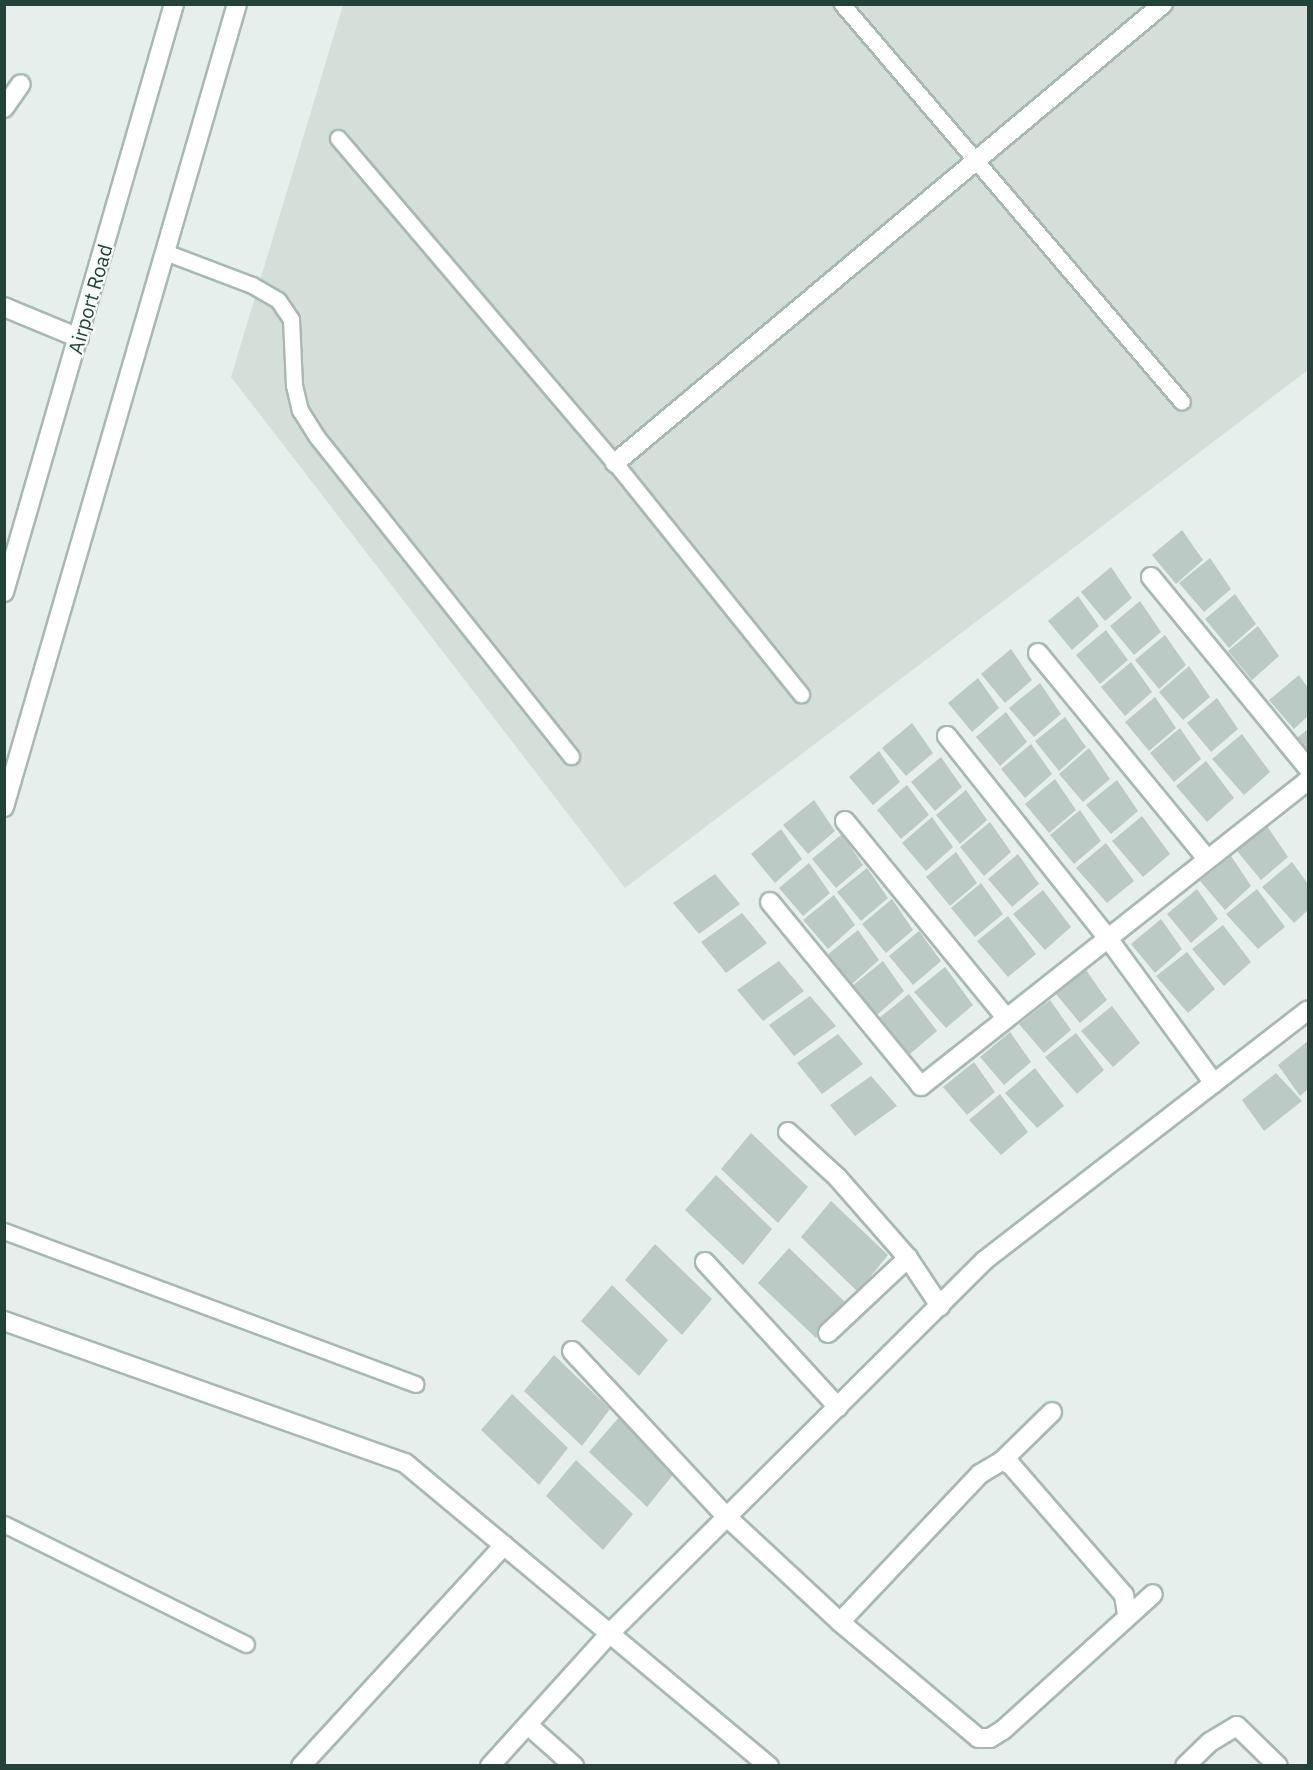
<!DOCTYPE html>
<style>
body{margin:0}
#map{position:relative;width:1313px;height:1770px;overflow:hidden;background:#e6efeb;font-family:"IBM Plex Sans",sans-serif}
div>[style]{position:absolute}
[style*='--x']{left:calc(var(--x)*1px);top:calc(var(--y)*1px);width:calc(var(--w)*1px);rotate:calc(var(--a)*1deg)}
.built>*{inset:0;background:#d4dfda}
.building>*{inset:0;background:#bbcac4}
.roads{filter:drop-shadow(2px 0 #a8b8b2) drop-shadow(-2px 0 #a8b8b2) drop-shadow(0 2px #a8b8b2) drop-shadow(0 -2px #a8b8b2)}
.lane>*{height:15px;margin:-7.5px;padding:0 7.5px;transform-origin:7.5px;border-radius:7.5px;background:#fff}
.street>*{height:18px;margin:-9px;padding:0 9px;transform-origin:9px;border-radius:9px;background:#fff}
.secondary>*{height:18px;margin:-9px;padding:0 9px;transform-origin:9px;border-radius:9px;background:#fff}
span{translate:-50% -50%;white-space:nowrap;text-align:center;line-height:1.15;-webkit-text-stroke:4.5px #f7fbf9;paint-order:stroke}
.street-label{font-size:20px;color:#24423a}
.frame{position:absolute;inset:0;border:6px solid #24423a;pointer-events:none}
</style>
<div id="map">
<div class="built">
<div style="clip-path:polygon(343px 5px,1308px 5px,1308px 370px,625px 888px,231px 377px)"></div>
</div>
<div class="building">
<div style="clip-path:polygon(1182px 530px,1203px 560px,1176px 584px,1152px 555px)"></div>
<div style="clip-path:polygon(1210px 558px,1231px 589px,1204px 612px,1179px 583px)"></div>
<div style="clip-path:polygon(1111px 567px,1132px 598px,1105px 621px,1081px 592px)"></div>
<div style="clip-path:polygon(1235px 594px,1256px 624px,1229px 648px,1205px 619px)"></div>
<div style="clip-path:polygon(1078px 596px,1099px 626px,1072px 650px,1048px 621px)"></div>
<div style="clip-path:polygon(1140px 601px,1161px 632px,1134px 655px,1110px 626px)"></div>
<div style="clip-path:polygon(1258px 626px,1279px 656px,1252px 680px,1228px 651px)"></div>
<div style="clip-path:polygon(1106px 630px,1128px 660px,1100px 684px,1076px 655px)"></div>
<div style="clip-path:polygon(1165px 635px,1186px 665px,1159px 689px,1135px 660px)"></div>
<div style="clip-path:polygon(1011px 649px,1032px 680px,1005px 703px,981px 674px)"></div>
<div style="clip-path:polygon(1131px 662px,1152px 692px,1125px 716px,1101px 687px)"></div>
<div style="clip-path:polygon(1189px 666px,1210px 697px,1183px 720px,1159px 692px)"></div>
<div style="clip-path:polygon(1299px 675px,1308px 688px,1308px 716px,1294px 729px,1269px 700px)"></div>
<div style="clip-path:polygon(978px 678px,999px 708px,972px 732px,948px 703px)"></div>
<div style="clip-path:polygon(1040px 683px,1061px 714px,1034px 737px,1009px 708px)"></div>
<div style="clip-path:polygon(1155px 697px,1176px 728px,1149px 751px,1125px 722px)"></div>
<div style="clip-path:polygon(1217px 698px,1238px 729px,1211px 752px,1187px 723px)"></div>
<div style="clip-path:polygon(1006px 712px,1027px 742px,1000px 766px,976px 737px)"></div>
<div style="clip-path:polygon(1065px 717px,1086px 747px,1059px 771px,1035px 741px)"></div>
<div style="clip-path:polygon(912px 723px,933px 753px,906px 776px,882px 748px)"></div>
<div style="clip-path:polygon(1180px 728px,1201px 759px,1174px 782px,1150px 753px)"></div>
<div style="clip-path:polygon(1308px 729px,1308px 752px,1297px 738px)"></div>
<div style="clip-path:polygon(1242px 734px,1270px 772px,1244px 795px,1212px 759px)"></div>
<div style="clip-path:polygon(1031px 744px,1052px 774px,1025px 798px,1001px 769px)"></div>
<div style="clip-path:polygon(1089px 748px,1110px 779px,1083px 802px,1059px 774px)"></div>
<div style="clip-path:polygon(879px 751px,900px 782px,873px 805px,849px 777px)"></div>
<div style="clip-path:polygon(941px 757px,962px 787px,935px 811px,911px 782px)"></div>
<div style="clip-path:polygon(1206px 761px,1234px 798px,1207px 822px,1176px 786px)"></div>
<div style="clip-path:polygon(1055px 779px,1076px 810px,1049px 833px,1025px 804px)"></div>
<div style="clip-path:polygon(1117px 780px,1138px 811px,1111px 834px,1086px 805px)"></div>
<div style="clip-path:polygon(907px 785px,929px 815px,901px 839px,877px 810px)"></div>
<div style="clip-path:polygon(966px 790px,987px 820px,960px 844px,936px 815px)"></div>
<div style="clip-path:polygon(814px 800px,835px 831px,808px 854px,783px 825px)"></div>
<div style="clip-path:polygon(1080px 810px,1101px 841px,1074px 864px,1050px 835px)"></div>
<div style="clip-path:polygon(1142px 816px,1170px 854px,1143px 877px,1112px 841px)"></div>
<div style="clip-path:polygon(932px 817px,953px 847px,926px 871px,902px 843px)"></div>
<div style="clip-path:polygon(990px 822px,1011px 852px,984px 876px,960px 847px)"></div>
<div style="clip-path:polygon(1267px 826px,1288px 857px,1261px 880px,1237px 851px)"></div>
<div style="clip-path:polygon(781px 829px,802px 859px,775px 883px,751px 854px)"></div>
<div style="clip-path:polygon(842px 834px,863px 865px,836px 888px,812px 859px)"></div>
<div style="clip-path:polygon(1106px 843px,1134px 881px,1107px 903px,1076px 868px)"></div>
<div style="clip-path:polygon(956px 852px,977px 883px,950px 906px,926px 877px)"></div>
<div style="clip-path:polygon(1018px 854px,1039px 884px,1012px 907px,988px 879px)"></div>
<div style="clip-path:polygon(1231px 856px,1251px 886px,1225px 910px,1200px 881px)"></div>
<div style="clip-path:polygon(1292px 862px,1308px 884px,1308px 910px,1294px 923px,1262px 887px)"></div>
<div style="clip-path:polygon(809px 863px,830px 893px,803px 916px,779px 888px)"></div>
<div style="clip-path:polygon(867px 868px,888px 898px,861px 921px,837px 892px)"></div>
<div style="clip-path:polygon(715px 874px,740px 904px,699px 934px,673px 903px)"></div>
<div style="clip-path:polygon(981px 883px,1003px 914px,975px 937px,951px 908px)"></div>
<div style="clip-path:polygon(1197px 889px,1218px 919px,1191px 943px,1167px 914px)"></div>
<div style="clip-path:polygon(1257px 889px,1285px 927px,1258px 949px,1226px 914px)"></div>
<div style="clip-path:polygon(1043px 890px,1071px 927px,1045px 950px,1013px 914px)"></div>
<div style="clip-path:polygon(834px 895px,855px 925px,828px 949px,803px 920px)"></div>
<div style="clip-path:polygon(892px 899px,913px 930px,886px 953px,862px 924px)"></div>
<div style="clip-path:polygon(742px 913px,767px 943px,726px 973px,701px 942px)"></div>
<div style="clip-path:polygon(1008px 916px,1036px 954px,1008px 977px,977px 941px)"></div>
<div style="clip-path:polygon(1161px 919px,1182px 949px,1155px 973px,1131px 944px)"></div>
<div style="clip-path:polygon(1223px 925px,1251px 962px,1224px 986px,1192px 949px)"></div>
<div style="clip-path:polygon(858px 930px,879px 960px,852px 984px,827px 955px)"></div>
<div style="clip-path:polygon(919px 931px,941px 961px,913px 985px,889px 956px)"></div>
<div style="clip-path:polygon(1187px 952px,1215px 989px,1188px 1013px,1156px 976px)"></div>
<div style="clip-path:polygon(779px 961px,804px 991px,763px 1021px,737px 990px)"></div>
<div style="clip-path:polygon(883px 961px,904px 991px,877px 1015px,852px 986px)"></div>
<div style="clip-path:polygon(945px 967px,973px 1005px,946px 1028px,914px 992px)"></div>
<div style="clip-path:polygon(1086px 970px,1107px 1000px,1080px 1023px,1056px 994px)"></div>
<div style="clip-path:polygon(909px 994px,937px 1031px,910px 1054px,878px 1019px)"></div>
<div style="clip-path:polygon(810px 996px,836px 1026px,794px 1056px,769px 1025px)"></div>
<div style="clip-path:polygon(1050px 1000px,1071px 1030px,1044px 1053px,1019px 1024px)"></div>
<div style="clip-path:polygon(1112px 1006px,1140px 1043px,1113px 1067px,1081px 1031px)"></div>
<div style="clip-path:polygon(1010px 1032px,1031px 1062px,1004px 1085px,980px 1057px)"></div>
<div style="clip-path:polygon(1076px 1033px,1104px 1070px,1077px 1094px,1045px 1057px)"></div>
<div style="clip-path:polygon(838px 1034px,863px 1064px,822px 1094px,797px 1063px)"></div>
<div style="clip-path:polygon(1308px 1041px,1308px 1089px,1300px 1096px,1278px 1065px)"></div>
<div style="clip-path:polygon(974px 1062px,995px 1092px,967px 1115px,943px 1087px)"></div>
<div style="clip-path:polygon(1035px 1068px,1064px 1106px,1037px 1128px,1005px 1093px)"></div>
<div style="clip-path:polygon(1276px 1073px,1302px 1101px,1264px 1131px,1242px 1100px)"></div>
<div style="clip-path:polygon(871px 1076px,897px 1106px,855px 1136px,830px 1105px)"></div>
<div style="clip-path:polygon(1000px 1094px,1028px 1132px,1001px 1155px,969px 1120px)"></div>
<div style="clip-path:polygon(751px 1133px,808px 1187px,778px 1223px,721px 1169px)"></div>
<div style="clip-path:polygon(716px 1175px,772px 1229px,743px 1265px,685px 1210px)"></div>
<div style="clip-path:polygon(831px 1201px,888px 1255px,858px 1292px,801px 1237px)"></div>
<div style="clip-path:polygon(655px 1244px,712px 1299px,682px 1335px,625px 1280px)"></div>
<div style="clip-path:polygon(789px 1248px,845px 1302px,816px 1338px,758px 1283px)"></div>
<div style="clip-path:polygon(612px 1285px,668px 1340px,639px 1376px,581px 1321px)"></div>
<div style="clip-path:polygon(554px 1355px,610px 1409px,582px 1446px,524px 1391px)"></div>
<div style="clip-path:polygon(512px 1394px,568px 1448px,539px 1485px,481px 1430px)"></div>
<div style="clip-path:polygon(620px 1416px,676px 1471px,647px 1507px,589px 1452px)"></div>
<div style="clip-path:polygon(576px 1460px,633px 1514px,603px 1550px,546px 1496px)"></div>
</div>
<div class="roads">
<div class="lane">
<div style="--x:842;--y:4;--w:523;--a:49.49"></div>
<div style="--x:338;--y:138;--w:427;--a:49.6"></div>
<div style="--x:615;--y:463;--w:297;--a:51.2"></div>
<div style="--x:165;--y:252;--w:93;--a:20.8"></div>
<div style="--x:252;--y:285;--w:30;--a:30"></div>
<div style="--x:278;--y:300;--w:23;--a:56"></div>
<div style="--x:291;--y:319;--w:66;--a:87.4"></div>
<div style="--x:294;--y:385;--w:26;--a:77"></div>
<div style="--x:300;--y:410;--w:32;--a:58"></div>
<div style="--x:317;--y:437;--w:408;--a:51.5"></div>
<div style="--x:4;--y:1231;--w:439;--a:20.4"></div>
<div style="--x:4;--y:1524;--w:270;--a:26.4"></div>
</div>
<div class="street">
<div style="--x:4;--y:108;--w:29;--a:-55"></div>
<div style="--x:4;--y:307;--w:81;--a:22.5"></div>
<div style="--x:615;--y:463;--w:715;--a:-39.95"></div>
<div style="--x:1151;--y:577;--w:247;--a:50.6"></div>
<div style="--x:1038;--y:653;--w:266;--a:50.6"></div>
<div style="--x:947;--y:736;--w:257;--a:51.5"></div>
<div style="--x:1107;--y:937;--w:181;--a:53.8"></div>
<div style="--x:845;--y:821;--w:254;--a:50.7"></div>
<div style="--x:770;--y:902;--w:238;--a:50.6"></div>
<div style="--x:921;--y:1086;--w:493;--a:-38.3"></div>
<div style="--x:788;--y:1132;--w:67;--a:42.6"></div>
<div style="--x:837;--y:1177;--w:108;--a:48.8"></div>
<div style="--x:908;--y:1258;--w:58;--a:56.3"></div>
<div style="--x:705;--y:1262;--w:197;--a:47.5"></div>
<div style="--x:4;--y:1321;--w:425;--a:19.5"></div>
<div style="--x:405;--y:1463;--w:474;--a:39.8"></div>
<div style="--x:828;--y:1333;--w:110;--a:-43.2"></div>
<div style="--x:572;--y:1351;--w:227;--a:47"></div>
<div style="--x:727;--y:1517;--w:154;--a:42.9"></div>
<div style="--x:840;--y:1622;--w:180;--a:40"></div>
<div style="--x:978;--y:1738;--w:12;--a:0"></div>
<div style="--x:990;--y:1738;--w:15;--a:-32"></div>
<div style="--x:1003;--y:1730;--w:202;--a:-42.2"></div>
<div style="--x:1002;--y:1461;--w:70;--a:-44.4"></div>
<div style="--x:840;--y:1622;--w:204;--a:-46.6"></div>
<div style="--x:980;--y:1474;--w:26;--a:-31"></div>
<div style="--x:1002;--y:1461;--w:10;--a:24"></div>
<div style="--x:1011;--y:1465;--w:172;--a:49"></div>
<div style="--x:1124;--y:1595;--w:20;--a:81"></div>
<div style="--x:528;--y:1725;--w:62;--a:41.7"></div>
<div style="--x:301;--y:1766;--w:300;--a:-47.4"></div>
<div style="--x:490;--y:1766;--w:179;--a:-47.9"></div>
<div style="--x:610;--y:1633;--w:529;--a:-44.85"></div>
<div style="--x:985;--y:1260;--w:408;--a:-37.7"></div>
<div style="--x:1185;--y:1766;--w:35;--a:-44"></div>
<div style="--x:1210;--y:1742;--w:31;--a:-31"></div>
<div style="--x:1237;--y:1726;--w:57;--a:44.3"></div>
</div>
<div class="secondary">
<div style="--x:4;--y:592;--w:612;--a:-73.87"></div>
<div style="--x:4;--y:807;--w:836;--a:-73.82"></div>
</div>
</div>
<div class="street-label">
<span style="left:90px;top:299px;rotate:-74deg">Airport Road</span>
</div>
<div class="frame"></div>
</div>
